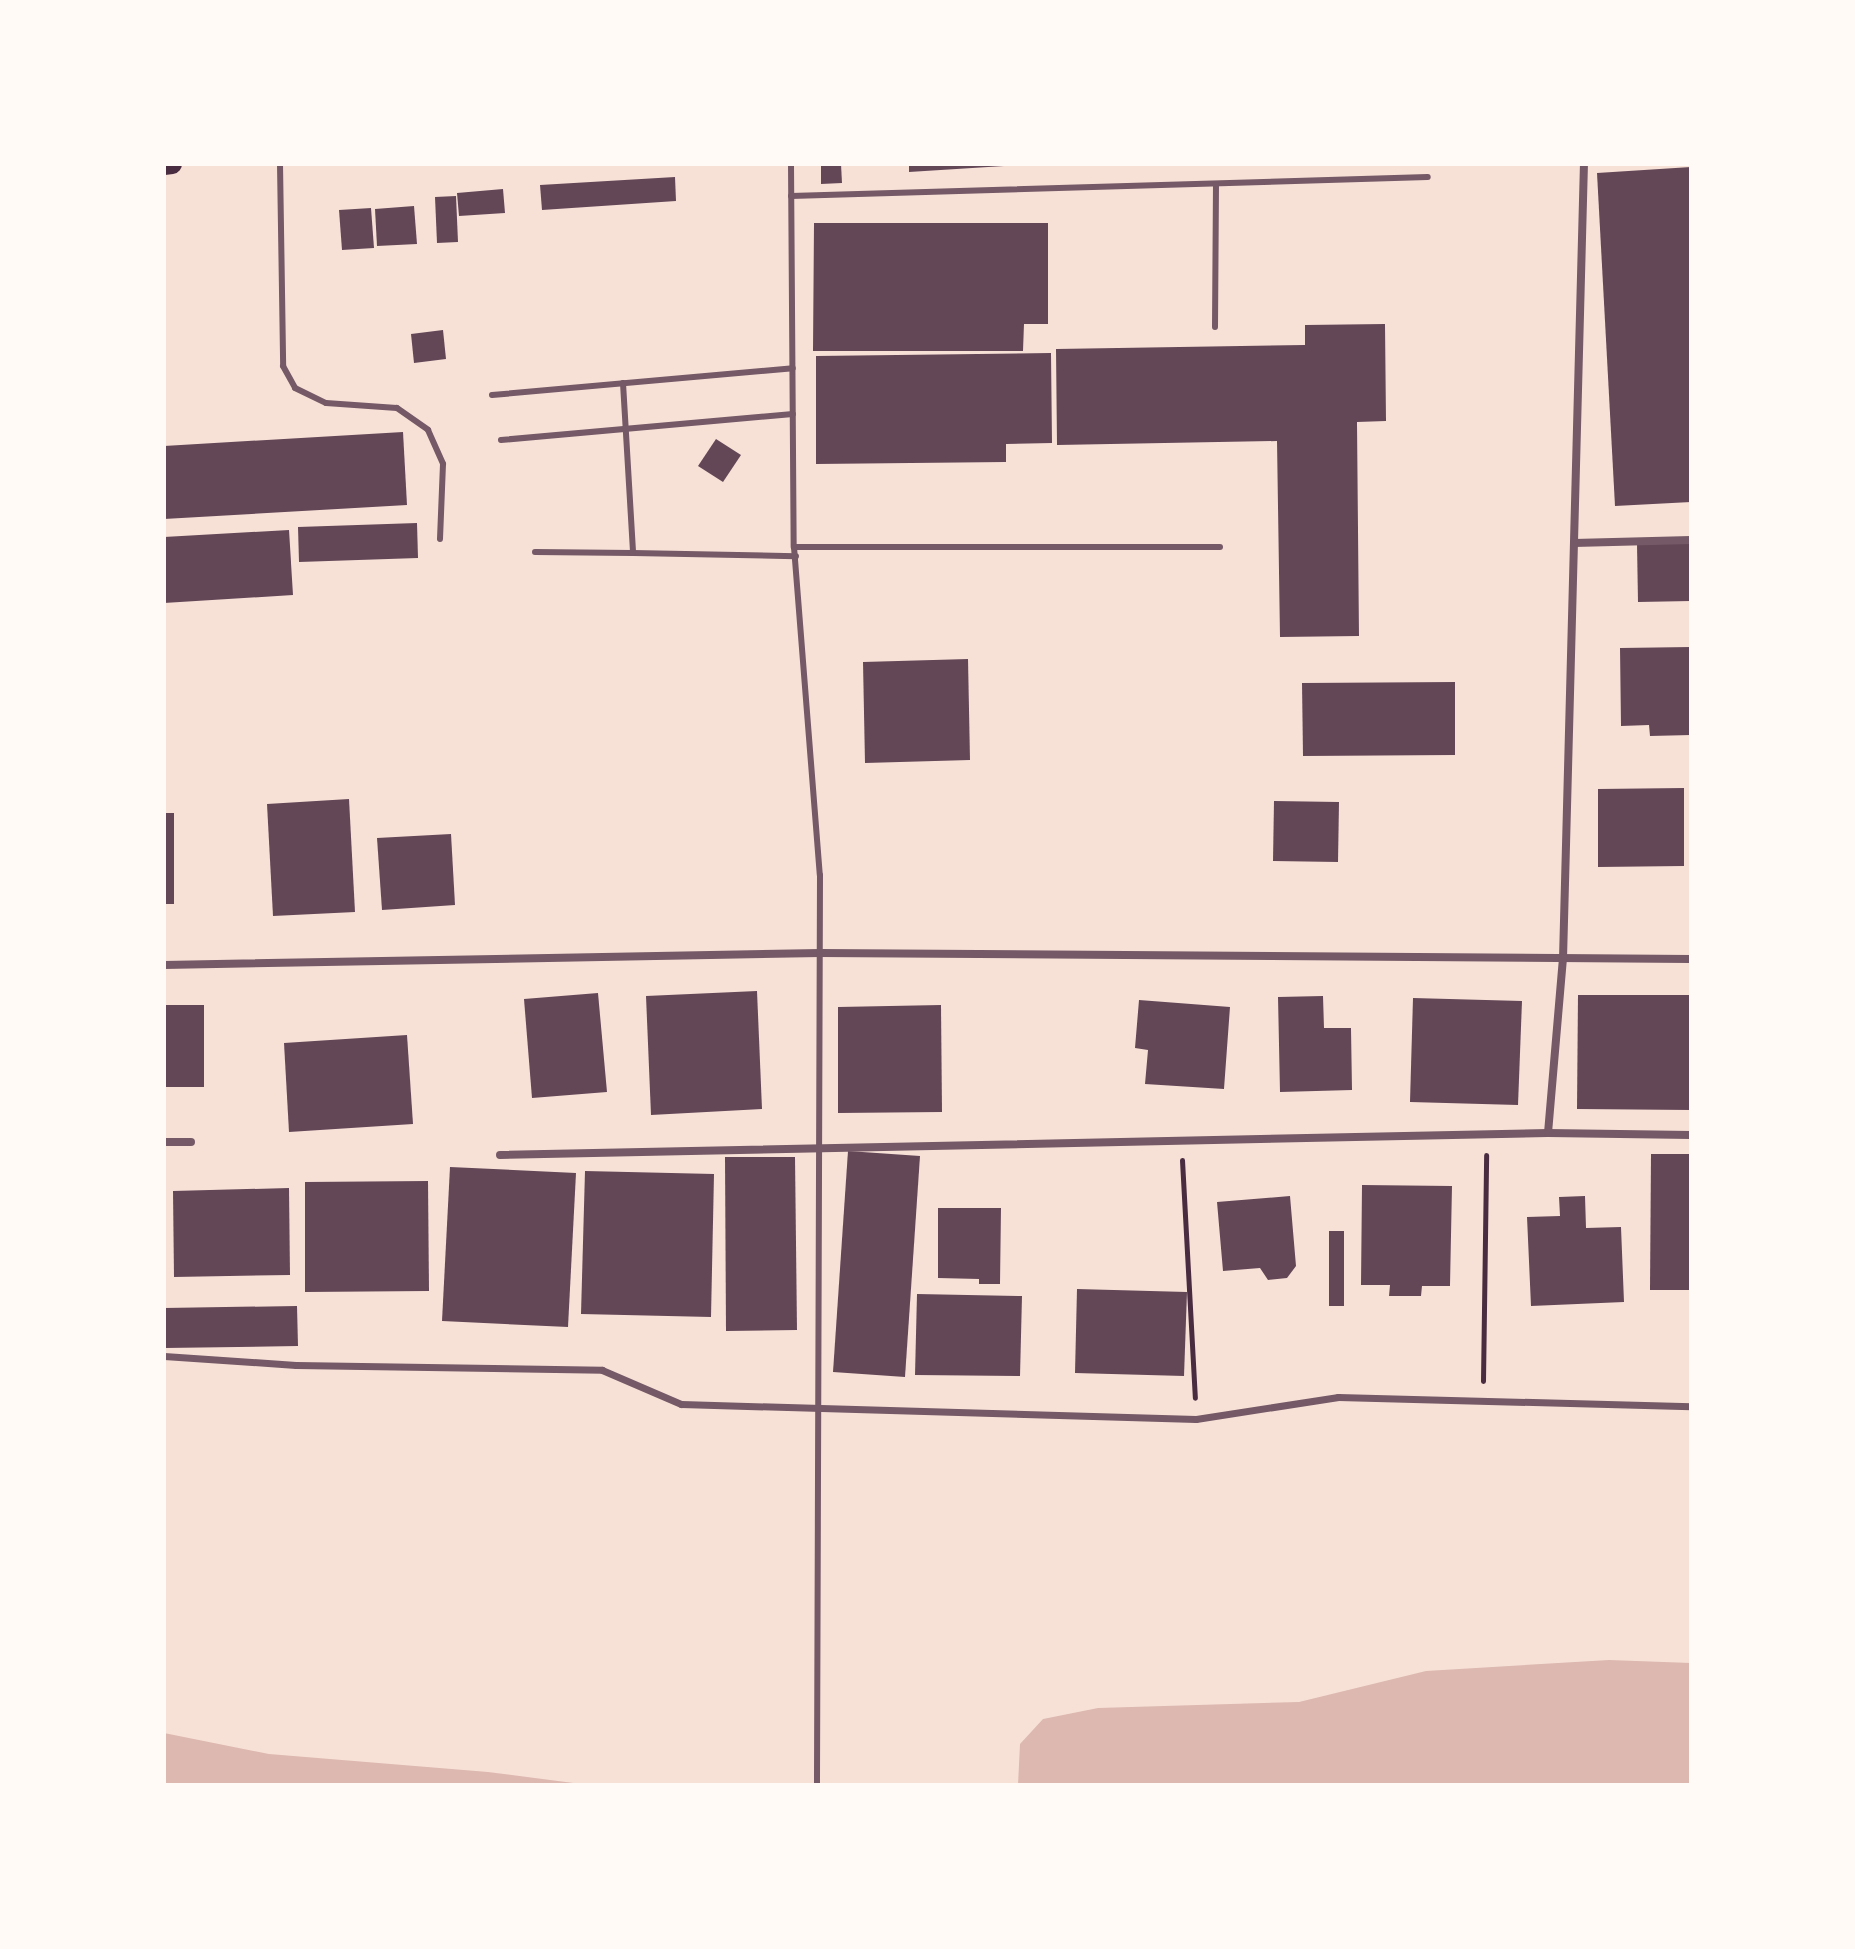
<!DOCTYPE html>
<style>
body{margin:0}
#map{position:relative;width:1855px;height:1949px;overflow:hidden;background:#f7e1d7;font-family:"PT Sans",sans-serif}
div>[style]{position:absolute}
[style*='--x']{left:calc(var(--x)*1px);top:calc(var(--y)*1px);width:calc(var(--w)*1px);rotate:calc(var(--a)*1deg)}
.water>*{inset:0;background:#dcb8b0}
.building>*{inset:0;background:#644757}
.path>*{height:5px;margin:-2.5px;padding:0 2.5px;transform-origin:2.5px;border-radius:2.5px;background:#4a2c40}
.service>*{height:6px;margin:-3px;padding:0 3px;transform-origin:3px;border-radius:3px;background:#755966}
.pedestrian>*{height:7px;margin:-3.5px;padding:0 3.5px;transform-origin:3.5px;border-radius:3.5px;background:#755966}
.minor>*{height:8px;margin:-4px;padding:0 4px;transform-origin:4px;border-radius:4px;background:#755966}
.primary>*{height:20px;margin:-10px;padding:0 10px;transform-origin:10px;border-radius:10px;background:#4a2c40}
span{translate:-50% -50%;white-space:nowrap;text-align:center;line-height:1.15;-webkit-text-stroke:7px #fffaf5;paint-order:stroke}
.frame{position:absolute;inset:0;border:166px solid #fffaf5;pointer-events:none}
</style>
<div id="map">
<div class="water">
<div style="clip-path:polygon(1609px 1660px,1691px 1663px,1691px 1785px,1018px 1785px,1020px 1744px,1043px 1719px,1098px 1708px,1299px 1702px,1426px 1671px)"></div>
<div style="clip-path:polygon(164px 1733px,269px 1754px,488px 1772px,589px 1785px,164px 1785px)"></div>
</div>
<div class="building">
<div style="clip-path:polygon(821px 164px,841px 164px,842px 183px,821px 184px)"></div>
<div style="clip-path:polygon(909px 164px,1004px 164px,1004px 166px,909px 172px)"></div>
<div style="clip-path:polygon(1691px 167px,1691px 502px,1615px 506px,1597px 173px)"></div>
<div style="clip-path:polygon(675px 177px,676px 201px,542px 210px,540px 185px)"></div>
<div style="clip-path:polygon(503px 189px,505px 213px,459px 216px,457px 193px)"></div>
<div style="clip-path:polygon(456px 196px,458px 242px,437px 243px,435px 197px)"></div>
<div style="clip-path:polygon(414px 206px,417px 244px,377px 246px,375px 209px)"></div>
<div style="clip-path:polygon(371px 208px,374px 248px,342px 250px,339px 210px)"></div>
<div style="clip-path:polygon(814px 223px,1048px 223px,1048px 324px,1024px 324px,1023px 351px,813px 351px)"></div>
<div style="clip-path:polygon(1385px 324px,1386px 421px,1357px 422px,1359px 636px,1280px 637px,1277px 441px,1057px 445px,1056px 349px,1305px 345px,1305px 325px)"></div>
<div style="clip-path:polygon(443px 330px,446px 359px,414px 363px,411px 334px)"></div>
<div style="clip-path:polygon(1051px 353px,1052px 443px,1006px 444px,1006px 462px,816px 464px,816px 356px)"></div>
<div style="clip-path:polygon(403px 432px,407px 505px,164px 519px,164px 446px)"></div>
<div style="clip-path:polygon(716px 439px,741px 455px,723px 482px,698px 466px)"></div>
<div style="clip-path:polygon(417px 523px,418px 558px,299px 562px,298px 527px)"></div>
<div style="clip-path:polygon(289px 530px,293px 595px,164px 603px,164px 537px)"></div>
<div style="clip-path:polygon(1691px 542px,1691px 601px,1638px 602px,1637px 544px)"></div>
<div style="clip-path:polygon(1691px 647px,1691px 735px,1650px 736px,1649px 725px,1621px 726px,1620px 648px)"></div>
<div style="clip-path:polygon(968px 659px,970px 760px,865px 763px,863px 662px)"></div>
<div style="clip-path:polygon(1455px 682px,1455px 755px,1303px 756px,1302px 683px)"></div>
<div style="clip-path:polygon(1684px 788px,1684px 866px,1598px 867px,1598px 789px)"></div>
<div style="clip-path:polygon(349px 799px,355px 912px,273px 916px,267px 804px)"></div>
<div style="clip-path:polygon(1274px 801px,1339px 802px,1338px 862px,1273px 861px)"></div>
<div style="clip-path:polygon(164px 813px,174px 813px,174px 904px,164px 904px)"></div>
<div style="clip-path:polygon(451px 834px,455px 905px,382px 910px,377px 838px)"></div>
<div style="clip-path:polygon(757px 991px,762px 1109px,651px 1115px,646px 996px)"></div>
<div style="clip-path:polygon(598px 993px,607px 1092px,532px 1098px,524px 999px)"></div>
<div style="clip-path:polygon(1578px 995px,1691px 995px,1691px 1110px,1577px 1109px)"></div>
<div style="clip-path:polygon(1323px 996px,1324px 1028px,1351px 1028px,1352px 1090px,1280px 1092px,1278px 997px)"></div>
<div style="clip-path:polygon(1413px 998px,1522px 1001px,1518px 1105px,1410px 1102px)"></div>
<div style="clip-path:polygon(1139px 1000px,1230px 1007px,1224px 1089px,1145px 1084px,1148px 1050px,1135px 1048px)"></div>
<div style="clip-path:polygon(164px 1005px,204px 1005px,204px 1087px,164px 1087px)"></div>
<div style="clip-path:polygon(941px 1005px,942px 1112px,838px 1113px,838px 1007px)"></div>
<div style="clip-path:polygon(407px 1035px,413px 1124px,289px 1132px,284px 1043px)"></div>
<div style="clip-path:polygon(848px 1151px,920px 1156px,905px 1377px,833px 1372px)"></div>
<div style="clip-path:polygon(1651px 1154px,1691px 1154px,1691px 1290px,1650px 1290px)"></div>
<div style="clip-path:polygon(725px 1157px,795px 1157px,797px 1330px,726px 1331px)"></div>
<div style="clip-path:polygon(450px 1167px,576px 1173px,568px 1327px,442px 1321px)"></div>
<div style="clip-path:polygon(585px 1171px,714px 1174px,711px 1317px,581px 1314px)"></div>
<div style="clip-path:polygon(428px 1181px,429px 1291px,305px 1292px,305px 1182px)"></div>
<div style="clip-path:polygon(1362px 1185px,1452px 1186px,1450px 1286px,1422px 1286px,1421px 1296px,1389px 1296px,1390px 1285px,1361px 1285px)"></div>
<div style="clip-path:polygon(289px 1188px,290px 1275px,174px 1277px,173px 1191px)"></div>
<div style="clip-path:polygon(1290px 1196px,1296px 1266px,1287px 1278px,1268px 1280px,1260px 1268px,1223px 1271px,1217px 1202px)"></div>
<div style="clip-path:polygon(1585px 1196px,1586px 1228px,1621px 1227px,1624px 1302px,1531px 1306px,1527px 1217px,1560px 1216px,1559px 1197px)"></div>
<div style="clip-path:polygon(938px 1208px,1001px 1208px,1000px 1284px,979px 1284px,979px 1279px,938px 1278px)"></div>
<div style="clip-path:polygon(1329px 1231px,1344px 1231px,1344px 1306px,1329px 1306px)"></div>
<div style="clip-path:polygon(1077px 1289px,1187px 1292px,1184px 1376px,1075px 1373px)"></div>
<div style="clip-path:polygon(917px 1294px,1022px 1296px,1020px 1376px,915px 1375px)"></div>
<div style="clip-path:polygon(297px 1306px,298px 1346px,165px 1348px,164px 1308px)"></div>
</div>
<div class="path">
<div style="--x:1182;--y:1160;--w:238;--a:86.9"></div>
<div style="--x:1483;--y:1381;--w:226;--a:-89.2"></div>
</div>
<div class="service">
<div style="--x:280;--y:164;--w:202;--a:89.1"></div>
<div style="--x:283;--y:366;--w:25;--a:61"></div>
<div style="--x:295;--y:388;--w:34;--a:26"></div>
<div style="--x:326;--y:403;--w:71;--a:4"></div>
<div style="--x:397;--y:408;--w:38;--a:35"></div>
<div style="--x:428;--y:430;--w:37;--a:66"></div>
<div style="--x:443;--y:464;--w:75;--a:92.3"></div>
<div style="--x:791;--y:164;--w:383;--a:89.6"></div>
<div style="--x:794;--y:547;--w:426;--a:0"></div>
<div style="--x:791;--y:196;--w:637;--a:-1.71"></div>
<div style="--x:1215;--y:327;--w:142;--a:-89.6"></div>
<div style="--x:623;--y:383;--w:170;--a:86.6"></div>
<div style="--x:633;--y:553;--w:163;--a:1.1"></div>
<div style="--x:492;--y:395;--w:302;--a:-5.1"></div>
<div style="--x:501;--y:440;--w:293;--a:-5.1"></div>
<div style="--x:794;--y:547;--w:329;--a:85.5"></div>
<div style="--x:820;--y:875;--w:910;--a:90.19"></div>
<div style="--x:535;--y:552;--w:98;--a:0.6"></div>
</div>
<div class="pedestrian">
<div style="--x:164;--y:1356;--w:132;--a:3.9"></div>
<div style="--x:296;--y:1365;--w:306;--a:0.9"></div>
<div style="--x:602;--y:1370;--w:86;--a:23.3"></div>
<div style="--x:681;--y:1404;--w:515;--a:1.67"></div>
<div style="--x:1196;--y:1419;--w:144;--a:-8.8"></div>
<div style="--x:1338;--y:1397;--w:353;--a:1.5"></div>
</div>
<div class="minor">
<div style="--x:1574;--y:543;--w:117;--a:-1.5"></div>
<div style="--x:164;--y:965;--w:656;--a:-1.05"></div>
<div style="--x:820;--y:953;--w:871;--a:0.39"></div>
<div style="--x:1548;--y:1133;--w:175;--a:-85.1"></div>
<div style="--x:1563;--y:959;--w:795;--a:-88.49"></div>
<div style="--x:164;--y:1142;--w:27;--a:0"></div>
<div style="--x:500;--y:1155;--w:1048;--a:-1.2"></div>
<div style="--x:1548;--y:1133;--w:143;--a:0.8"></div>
</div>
<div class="primary">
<div style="--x:164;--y:165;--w:8;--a:-7"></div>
</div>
<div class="frame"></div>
</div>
